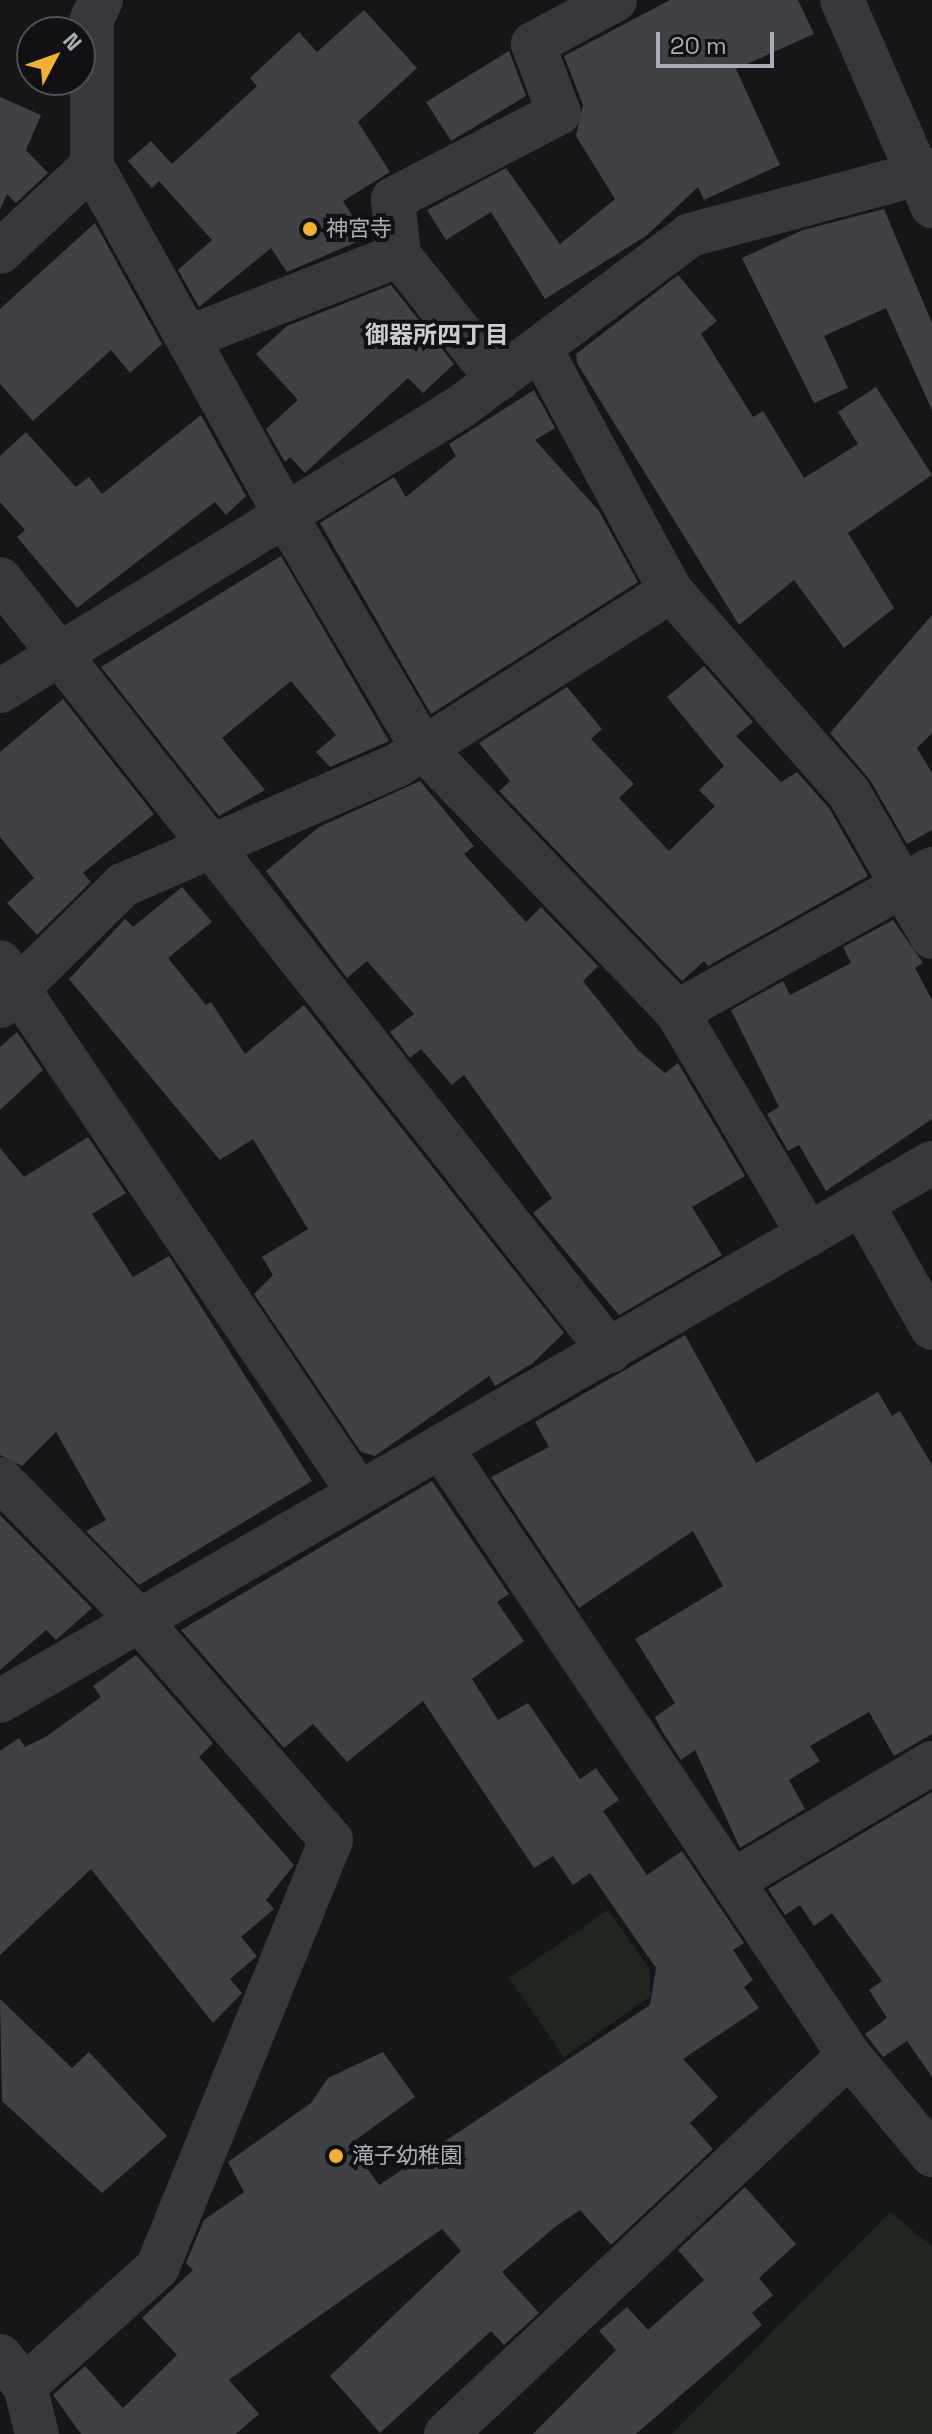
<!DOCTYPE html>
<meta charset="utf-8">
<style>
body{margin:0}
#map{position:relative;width:932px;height:2434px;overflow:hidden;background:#161618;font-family:"Space Grotesk","Noto Sans JP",sans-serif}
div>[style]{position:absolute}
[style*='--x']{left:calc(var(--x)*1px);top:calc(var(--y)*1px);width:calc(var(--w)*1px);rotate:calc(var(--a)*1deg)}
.green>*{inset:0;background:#1e261f}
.building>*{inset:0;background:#404145}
.minor>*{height:44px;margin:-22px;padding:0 22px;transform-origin:22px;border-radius:22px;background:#37383d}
.dots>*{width:22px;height:22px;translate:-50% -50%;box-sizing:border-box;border:4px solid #111113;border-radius:50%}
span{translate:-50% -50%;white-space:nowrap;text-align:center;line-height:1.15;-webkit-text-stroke:8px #111113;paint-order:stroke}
.poi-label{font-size:22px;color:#a8adb8}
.left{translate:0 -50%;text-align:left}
.neighbourhood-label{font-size:24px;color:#c9ccd4;font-weight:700}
.north{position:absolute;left:16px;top:16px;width:80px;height:80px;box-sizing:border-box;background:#111113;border:2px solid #4d4f55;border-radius:50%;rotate:49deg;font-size:22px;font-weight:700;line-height:32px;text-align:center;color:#a8adb8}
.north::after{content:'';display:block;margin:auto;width:28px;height:36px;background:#f2b134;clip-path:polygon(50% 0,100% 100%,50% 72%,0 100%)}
.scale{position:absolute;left:656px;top:32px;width:118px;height:36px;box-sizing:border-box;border:4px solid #a8adb8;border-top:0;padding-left:10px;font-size:24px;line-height:28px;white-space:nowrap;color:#a8adb8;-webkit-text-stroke:6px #111113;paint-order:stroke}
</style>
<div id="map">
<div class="green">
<div style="clip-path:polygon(608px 1910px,649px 1968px,651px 1996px,564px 2057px,509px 1978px)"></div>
<div style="clip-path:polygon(890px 2212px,932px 2246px,932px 2434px,672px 2434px)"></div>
</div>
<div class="building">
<div style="clip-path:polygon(670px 0,798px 0,814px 34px,736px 69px,780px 165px,704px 200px,698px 187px,646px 236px,545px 299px,491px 212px,446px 240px,427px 210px,506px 168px,560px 244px,615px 199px,576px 136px,583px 105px,564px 56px)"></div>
<div style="clip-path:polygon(364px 10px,417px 68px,358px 122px,390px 172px,343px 201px,366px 238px,287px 272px,271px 248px,199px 307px,178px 270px,212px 240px,159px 181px,152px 188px,128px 161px,151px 141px,172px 164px,257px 86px,250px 78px,299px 32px,317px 52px)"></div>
<div style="clip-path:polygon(509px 51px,526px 96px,451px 141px,426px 102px)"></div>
<div style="clip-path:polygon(0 97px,41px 115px,26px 150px,48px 173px,16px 203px,7px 194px,0 210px)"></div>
<div style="clip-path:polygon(884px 209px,932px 323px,932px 410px,886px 308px,824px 336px,848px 388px,814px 403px,742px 258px,803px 230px)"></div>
<div style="clip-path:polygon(95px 223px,162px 344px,130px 373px,111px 350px,33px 421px,0 384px,0 309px)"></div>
<div style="clip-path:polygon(678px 275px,717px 321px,701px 334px,753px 417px,763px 411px,804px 478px,858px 444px,838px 412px,876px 387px,932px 475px,848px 533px,894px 608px,844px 648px,794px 580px,739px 625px,577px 363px,576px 354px)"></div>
<div style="clip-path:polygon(391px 285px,454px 364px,423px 393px,408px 378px,305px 473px,290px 457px,285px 462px,266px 429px,298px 400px,256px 354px,287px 326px)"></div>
<div style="clip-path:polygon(534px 390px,555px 428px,535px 440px,599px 511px,638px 582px,431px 714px,320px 523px,394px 477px,406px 497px,456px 456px,449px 444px)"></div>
<div style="clip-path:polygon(201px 415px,246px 496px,226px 515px,215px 502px,77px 608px,17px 537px,25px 530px,0 502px,0 456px,26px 432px,76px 487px,89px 477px,102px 494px)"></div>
<div style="clip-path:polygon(281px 556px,389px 741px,330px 767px,316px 752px,336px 735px,291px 681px,222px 738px,265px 790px,219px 816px,101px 667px)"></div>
<div style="clip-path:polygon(932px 615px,932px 733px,917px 748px,932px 773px,932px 830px,907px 844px,870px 780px,830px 733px)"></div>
<div style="clip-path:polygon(704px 666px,753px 722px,736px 736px,781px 782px,797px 772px,829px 808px,868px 876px,708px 966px,704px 961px,682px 981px,499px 791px,510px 781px,479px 743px,567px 687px,602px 729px,591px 739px,634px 784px,619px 798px,669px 851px,715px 806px,699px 790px,724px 766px,667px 697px)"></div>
<div style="clip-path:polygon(63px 699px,154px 814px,83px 873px,91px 882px,37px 935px,7px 903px,34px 878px,0 837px,0 752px)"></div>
<div style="clip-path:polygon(420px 781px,474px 846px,464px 854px,526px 922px,541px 907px,598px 966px,583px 981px,639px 1051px,665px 1073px,678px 1063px,745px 1176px,692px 1207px,722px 1255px,619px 1315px,533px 1213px,552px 1198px,464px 1075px,452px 1085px,421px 1049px,410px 1058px,390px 1032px,414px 1014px,367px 961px,347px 978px,266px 871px,319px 827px)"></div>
<div style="clip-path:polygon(182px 887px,212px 922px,168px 958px,206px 1005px,211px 1002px,245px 1054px,304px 1005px,564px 1333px,533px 1363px,495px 1386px,489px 1376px,375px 1456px,361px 1452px,254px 1294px,273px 1275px,262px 1257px,308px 1229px,253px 1139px,220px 1160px,69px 979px,125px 919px,133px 927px)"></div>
<div style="clip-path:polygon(893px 920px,923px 963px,915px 968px,932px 1000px,932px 1119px,826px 1191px,799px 1145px,788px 1151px,767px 1114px,779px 1107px,731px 1010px,783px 981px,790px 995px,851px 963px,843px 947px)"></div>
<div style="clip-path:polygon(17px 1032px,43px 1070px,0 1110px,0 1047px)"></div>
<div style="clip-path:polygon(88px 1137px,126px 1193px,92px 1214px,133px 1277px,169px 1256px,312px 1481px,139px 1585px,86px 1531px,106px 1520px,56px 1432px,22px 1466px,0 1455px,0 1148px,24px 1177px)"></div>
<div style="clip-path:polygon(685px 1335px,756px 1463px,878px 1392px,892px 1416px,900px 1411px,932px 1465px,932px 1734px,894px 1756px,869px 1712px,810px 1746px,820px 1761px,789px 1780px,805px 1809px,740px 1848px,695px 1750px,681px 1760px,662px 1731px,655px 1717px,675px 1703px,635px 1639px,723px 1586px,693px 1531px,579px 1608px,491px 1477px,549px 1447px,535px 1422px)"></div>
<div style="clip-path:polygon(432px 1481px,509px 1594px,497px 1602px,524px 1641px,472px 1679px,498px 1720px,528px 1703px,580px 1779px,596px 1768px,619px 1800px,603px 1811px,647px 1875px,682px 1851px,744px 1943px,733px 1950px,753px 1980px,744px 1987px,759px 2008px,683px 2059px,718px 2097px,690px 2123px,713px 2149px,611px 2245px,580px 2210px,555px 2227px,502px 2272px,539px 2313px,504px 2345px,491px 2331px,380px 2433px,330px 2376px,461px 2251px,442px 2229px,229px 2380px,259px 2414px,236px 2434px,81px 2434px,53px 2395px,85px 2366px,123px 2408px,177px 2355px,142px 2318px,193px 2270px,186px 2263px,204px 2220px,244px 2192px,228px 2162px,311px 2103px,328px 2078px,383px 2052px,415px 2097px,350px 2144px,379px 2185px,650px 2005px,656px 1968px,590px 1873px,573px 1885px,553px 1856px,534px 1868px,423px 1701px,347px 1762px,313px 1724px,284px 1748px,181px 1630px)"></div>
<div style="clip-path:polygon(0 1515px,92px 1608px,56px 1640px,46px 1630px,0 1670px)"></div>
<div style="clip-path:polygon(136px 1655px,213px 1743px,199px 1757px,294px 1865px,266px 1900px,274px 1909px,241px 1937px,257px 1956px,230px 1979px,242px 1993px,213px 2023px,91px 1869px,0 1955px,0 1751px,19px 1738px,25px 1747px,47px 1736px,101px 1697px,93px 1686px)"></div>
<div style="clip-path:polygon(932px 1792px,932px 2077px,907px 2041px,883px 2057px,865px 2034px,887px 2018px,869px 1990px,882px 1981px,832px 1913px,814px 1926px,800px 1905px,785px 1915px,768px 1889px)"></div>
<div style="clip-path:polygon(0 1999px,72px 2068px,89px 2052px,167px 2136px,102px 2193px,2px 2101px)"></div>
<div style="clip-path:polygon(745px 2187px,796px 2244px,759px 2278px,773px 2295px,752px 2313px,762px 2325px,636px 2434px,533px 2434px,616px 2350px,599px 2331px,627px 2307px,648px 2330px,704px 2280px,678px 2250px)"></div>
</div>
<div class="minor">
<div style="--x:101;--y:0;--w:21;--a:115"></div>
<div style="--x:92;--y:19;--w:147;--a:90"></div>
<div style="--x:92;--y:166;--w:402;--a:61"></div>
<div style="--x:287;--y:518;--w:266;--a:59.5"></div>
<div style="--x:422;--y:747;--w:368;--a:46.1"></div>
<div style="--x:677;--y:1012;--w:259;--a:59.4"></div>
<div style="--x:842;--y:0;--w:225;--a:66.4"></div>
<div style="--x:0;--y:252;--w:126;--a:-43.1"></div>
<div style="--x:190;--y:337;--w:225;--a:-21.4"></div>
<div style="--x:541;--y:350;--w:274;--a:61.7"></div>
<div style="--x:671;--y:591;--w:269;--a:48.6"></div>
<div style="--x:849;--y:793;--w:166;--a:60"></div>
<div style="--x:498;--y:380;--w:159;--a:-128.4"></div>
<div style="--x:399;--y:255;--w:56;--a:-96.1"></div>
<div style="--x:393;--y:199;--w:187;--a:-27.4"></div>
<div style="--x:559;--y:113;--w:74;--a:-110.6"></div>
<div style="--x:533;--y:44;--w:93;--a:-28.2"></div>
<div style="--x:0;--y:579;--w:984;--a:51.69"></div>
<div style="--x:0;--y:691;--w:539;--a:-31.66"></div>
<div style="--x:459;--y:408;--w:289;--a:-36.8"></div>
<div style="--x:690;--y:235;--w:251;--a:-15"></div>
<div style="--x:0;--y:962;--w:641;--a:55.94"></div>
<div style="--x:0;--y:1006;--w:173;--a:-44.5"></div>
<div style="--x:123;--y:885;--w:298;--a:-23.6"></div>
<div style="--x:396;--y:766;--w:326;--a:-32.5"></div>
<div style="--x:677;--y:1012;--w:292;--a:-29.3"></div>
<div style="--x:862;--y:1204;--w:142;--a:60.6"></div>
<div style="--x:442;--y:1449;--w:730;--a:56.11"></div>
<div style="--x:849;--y:2055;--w:130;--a:50.3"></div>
<div style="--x:0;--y:1479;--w:198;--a:45.4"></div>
<div style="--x:139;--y:1620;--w:292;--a:48.9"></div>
<div style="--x:331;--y:1840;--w:461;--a:112.1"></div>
<div style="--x:158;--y:2267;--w:178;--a:138.2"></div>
<div style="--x:0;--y:1701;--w:1076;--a:-30"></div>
<div style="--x:733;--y:1881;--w:231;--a:-30.7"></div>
<div style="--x:0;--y:2356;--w:39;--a:50"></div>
<div style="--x:25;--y:2386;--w:49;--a:76"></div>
<div style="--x:446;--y:2434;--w:553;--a:-43.24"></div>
</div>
<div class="dots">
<div style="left:310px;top:229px;background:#f2b134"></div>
<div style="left:336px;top:2156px;background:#f2b134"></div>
</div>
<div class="poi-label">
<span class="left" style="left:326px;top:229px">神宮寺</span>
<span class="left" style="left:352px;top:2156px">滝子幼稚園</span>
</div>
<div class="neighbourhood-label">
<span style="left:437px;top:335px">御器所四丁目</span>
</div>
<div class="north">N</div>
<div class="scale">20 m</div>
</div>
